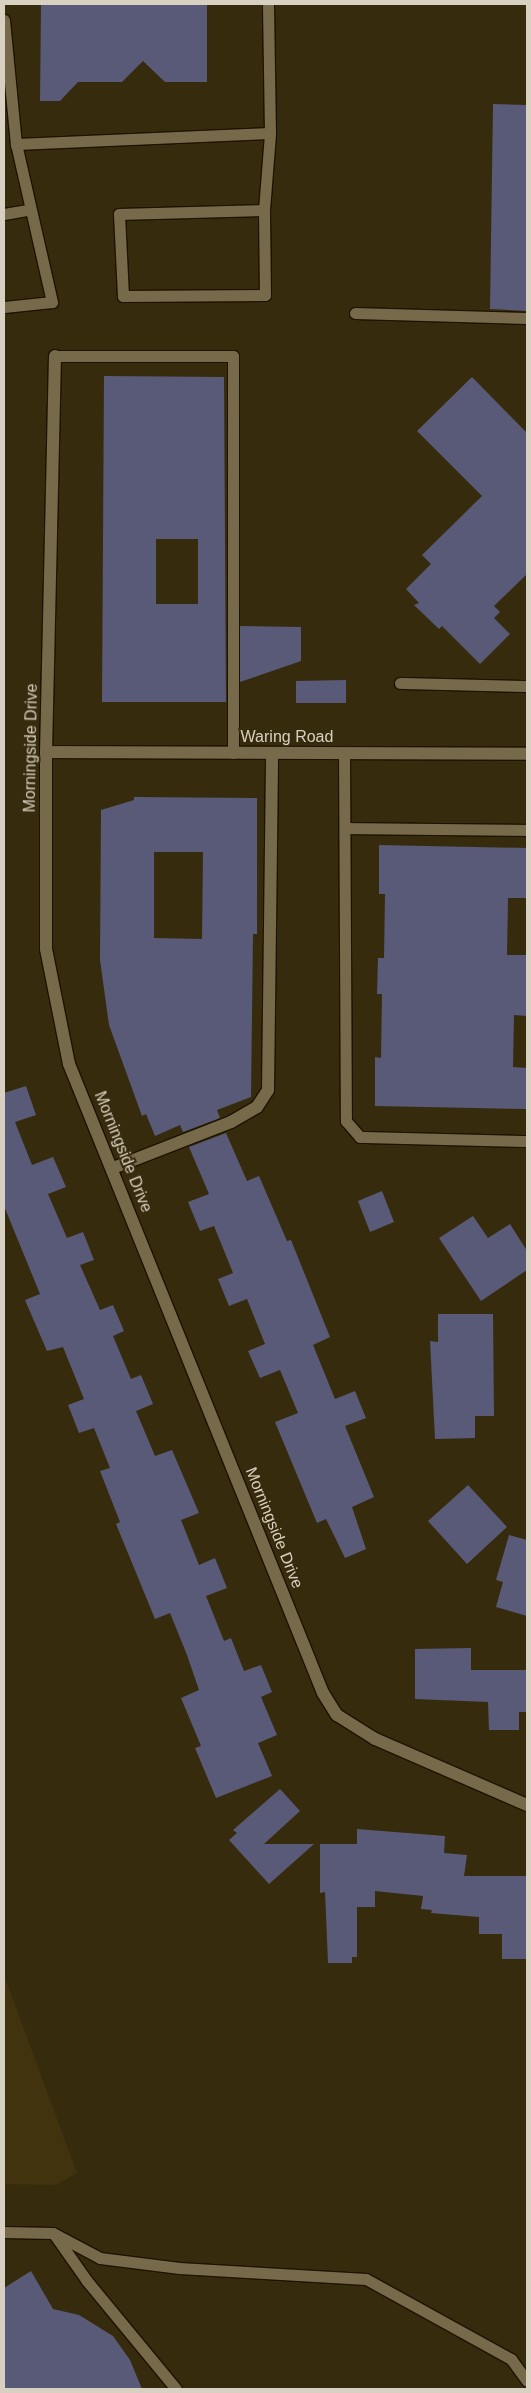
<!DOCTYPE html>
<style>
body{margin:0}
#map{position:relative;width:531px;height:2393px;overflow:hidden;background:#372b0e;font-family:Arial,sans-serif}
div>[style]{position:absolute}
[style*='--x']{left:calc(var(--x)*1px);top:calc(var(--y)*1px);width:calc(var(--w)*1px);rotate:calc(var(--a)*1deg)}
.built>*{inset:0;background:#41330d}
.building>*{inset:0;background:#585a77}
.roads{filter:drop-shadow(1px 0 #1e1300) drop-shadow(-1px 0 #1e1300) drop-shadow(0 1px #1e1300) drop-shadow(0 -1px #1e1300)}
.service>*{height:11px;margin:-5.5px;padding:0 5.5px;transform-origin:5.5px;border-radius:5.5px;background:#766a4b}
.minor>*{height:12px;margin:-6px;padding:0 6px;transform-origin:6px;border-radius:6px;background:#766a4b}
span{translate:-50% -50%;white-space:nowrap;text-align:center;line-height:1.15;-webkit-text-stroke:4px #372b0e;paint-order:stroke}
.street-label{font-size:16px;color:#d8d1c1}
.frame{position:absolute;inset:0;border:5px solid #d8d1c1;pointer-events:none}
</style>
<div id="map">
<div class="built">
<div style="clip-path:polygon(4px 1975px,77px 2173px,56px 2185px,4px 2184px)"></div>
</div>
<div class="building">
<div style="clip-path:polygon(41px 4px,207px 4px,207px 82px,165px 82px,143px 61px,122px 82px,78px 82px,60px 101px,40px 101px)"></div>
<div style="clip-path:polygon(493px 104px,527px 105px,527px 311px,490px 309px)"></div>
<div style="clip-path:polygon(evenodd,104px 376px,224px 377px,226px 702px,102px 702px,104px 376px,156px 539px,198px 539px,198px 604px,156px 604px,156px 539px)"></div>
<div style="clip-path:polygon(472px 377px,527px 433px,527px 574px,494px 606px,500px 612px,494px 618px,510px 634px,480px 664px,442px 626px,439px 629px,414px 605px,419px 603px,406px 589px,431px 564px,422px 555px,482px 496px,417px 431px)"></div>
<div style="clip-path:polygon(240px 626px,301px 627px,301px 661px,240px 682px)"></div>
<div style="clip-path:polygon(346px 680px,346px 703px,296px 703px,296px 681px)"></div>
<div style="clip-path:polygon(evenodd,134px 797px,257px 798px,257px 934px,253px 934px,251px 1097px,217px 1110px,220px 1118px,183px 1132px,180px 1125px,155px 1136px,146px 1114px,142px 1116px,109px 1025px,100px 960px,101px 810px,134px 800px,134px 797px,154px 852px,203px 852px,202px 939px,154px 938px,154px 852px)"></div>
<div style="clip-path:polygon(379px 845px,527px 848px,527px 898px,508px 898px,507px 955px,527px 955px,527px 1016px,514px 1015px,513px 1067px,527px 1068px,527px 1109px,375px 1106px,375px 1057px,381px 1058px,382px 994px,377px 994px,378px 958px,384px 958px,385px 894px,379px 894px)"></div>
<div style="clip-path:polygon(26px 1086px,36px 1115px,15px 1122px,32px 1165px,53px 1157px,66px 1187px,48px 1194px,67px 1238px,83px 1232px,94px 1260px,80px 1265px,100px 1310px,113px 1305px,124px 1331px,113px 1336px,131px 1379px,141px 1375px,153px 1404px,136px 1411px,155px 1456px,172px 1450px,199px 1513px,181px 1520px,199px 1565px,215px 1558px,227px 1588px,206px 1596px,224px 1641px,231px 1638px,244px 1671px,261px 1665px,272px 1692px,261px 1697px,277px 1735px,258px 1743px,272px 1776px,216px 1798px,195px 1748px,201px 1746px,181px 1698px,199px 1690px,187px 1655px,170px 1613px,155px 1619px,116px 1524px,120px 1522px,100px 1471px,110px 1468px,94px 1428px,79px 1433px,68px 1405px,84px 1399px,63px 1347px,47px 1351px,25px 1300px,40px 1294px,4px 1206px,4px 1093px)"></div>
<div style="clip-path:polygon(226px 1133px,247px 1181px,259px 1176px,287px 1241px,291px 1240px,330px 1337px,313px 1345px,335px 1399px,355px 1391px,366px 1418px,345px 1426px,374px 1497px,352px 1507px,366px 1549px,345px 1558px,326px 1519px,317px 1523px,275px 1422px,298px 1413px,280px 1370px,260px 1378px,248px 1351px,265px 1344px,247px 1299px,229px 1306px,218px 1279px,233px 1273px,214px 1226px,200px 1231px,188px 1202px,209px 1194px,189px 1147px)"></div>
<div style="clip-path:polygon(382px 1191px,394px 1222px,370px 1232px,358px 1201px)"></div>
<div style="clip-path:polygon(473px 1216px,488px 1238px,510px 1224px,527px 1251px,527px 1270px,481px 1301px,439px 1238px)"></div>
<div style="clip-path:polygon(438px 1314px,493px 1314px,494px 1416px,475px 1416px,475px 1438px,435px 1439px,430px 1341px,438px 1342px)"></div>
<div style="clip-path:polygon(468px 1485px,507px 1527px,467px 1564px,428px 1521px)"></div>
<div style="clip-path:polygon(509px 1535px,527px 1540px,527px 1616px,496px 1607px,503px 1582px,496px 1580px)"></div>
<div style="clip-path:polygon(471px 1648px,471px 1670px,527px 1670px,527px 1712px,519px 1712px,519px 1730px,489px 1730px,488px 1702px,415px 1699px,415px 1649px)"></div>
<div style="clip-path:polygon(280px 1789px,300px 1811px,264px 1844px,314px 1844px,269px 1884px,229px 1840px,237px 1833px,233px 1830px)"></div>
<div style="clip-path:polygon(357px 1829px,445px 1836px,444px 1853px,467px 1855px,464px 1876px,527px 1876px,527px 1959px,502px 1959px,502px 1934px,479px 1934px,479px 1917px,431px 1913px,432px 1910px,421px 1909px,423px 1896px,375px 1891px,375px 1907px,357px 1907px,357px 1957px,352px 1957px,352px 1963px,328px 1963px,325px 1892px,320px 1893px,320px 1844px,357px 1844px)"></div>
<div style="clip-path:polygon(31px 2271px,53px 2309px,79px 2315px,113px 2336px,130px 2360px,142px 2389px,4px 2389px,4px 2288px)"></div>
</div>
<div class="roads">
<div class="service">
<div style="--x:4;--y:20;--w:125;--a:84.5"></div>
<div style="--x:16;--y:144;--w:254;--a:-2.5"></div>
<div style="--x:264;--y:210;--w:145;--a:178.4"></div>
<div style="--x:119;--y:214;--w:82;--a:87.2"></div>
<div style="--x:123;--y:296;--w:142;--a:-0.4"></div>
<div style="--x:265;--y:295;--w:85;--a:-90.7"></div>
<div style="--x:264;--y:210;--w:77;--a:-85.5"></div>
<div style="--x:270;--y:133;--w:129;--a:-90.9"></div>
<div style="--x:4;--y:214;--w:27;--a:-10"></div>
<div style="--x:4;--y:307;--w:48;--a:-5.9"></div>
<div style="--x:52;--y:302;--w:162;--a:-102.8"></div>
<div style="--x:355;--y:313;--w:172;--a:1.7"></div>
<div style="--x:55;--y:356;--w:178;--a:0"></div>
<div style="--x:233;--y:356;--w:397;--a:90"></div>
<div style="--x:400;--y:683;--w:127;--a:1.4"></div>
<div style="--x:344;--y:754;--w:367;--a:89.7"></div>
<div style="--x:346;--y:1121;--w:21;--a:49"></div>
<div style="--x:360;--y:1137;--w:167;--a:1.4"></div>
<div style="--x:346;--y:828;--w:181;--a:0.6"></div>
<div style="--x:4;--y:2232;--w:49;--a:1.2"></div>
<div style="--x:53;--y:2233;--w:53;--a:28"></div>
<div style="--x:100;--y:2258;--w:80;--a:7.2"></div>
<div style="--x:179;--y:2268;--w:187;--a:3.4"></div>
<div style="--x:366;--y:2279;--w:166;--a:28.9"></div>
<div style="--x:511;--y:2359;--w:27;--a:54"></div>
<div style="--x:54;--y:2234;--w:57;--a:54.9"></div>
<div style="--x:87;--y:2281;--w:140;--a:50.5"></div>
</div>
<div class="minor">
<div style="--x:55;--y:356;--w:396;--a:91.3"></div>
<div style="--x:46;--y:752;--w:197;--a:90"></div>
<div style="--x:46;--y:949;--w:117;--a:78.7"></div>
<div style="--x:69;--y:1064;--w:678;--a:68.01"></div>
<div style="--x:323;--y:1693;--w:26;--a:58"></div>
<div style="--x:337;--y:1715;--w:45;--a:32.3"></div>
<div style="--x:375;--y:1739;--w:166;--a:23.5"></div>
<div style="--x:46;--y:752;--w:481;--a:0.2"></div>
<div style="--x:113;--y:1168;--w:127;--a:-21.3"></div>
<div style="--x:231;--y:1122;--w:30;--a:-30"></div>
<div style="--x:257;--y:1107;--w:20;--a:-57"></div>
<div style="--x:268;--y:1090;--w:337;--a:-89.3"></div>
</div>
</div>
<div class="street-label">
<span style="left:287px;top:737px">Waring Road</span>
<span style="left:31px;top:748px;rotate:-89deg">Morningside Drive</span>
<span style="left:123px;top:1152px;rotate:68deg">Morningside Drive</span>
<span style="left:274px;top:1528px;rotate:68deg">Morningside Drive</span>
</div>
<div class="frame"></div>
</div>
